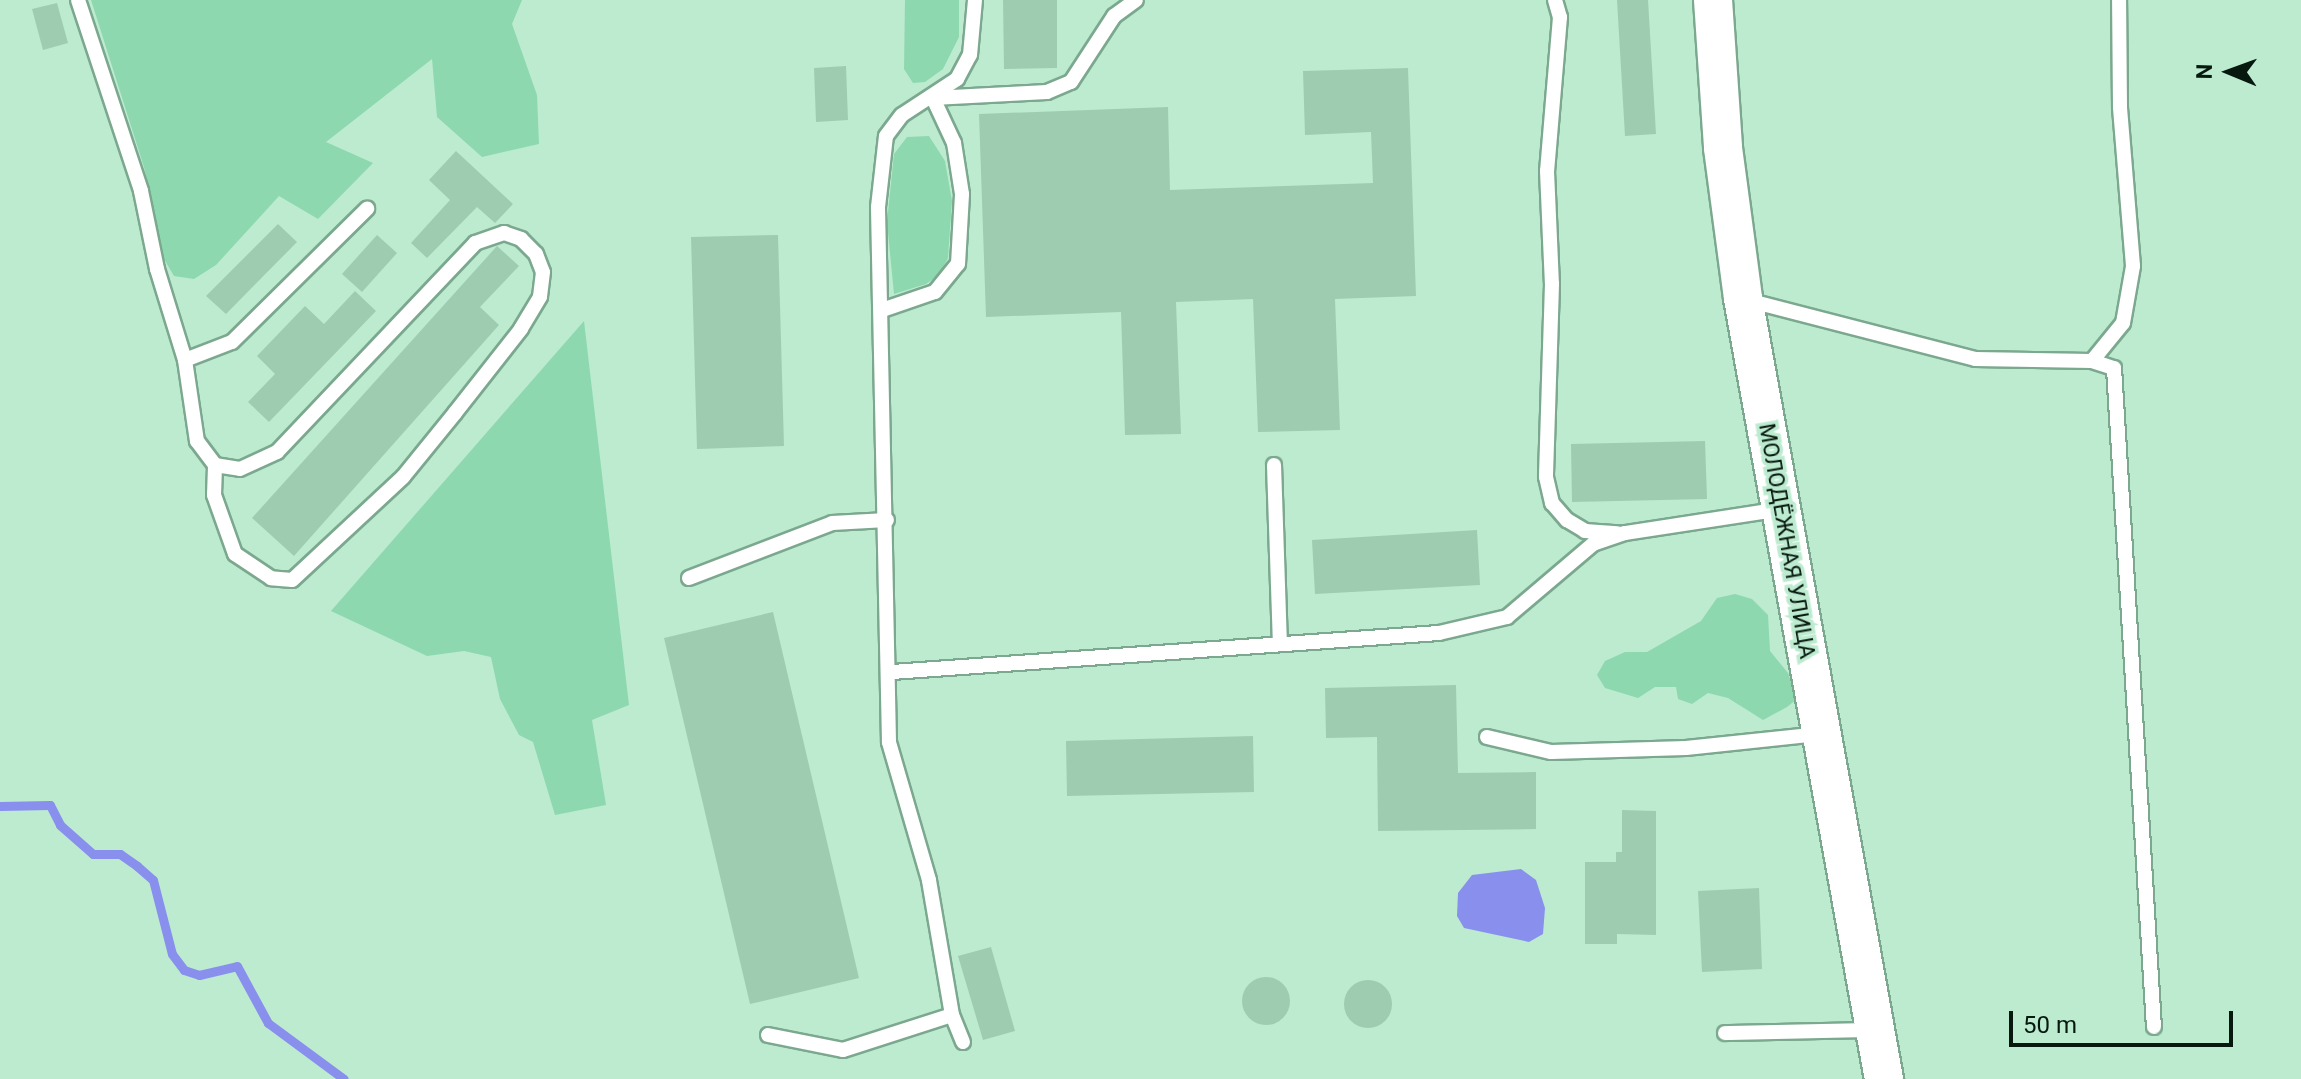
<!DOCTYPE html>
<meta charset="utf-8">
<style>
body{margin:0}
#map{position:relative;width:2301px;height:1079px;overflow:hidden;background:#bcebd0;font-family:Roboto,sans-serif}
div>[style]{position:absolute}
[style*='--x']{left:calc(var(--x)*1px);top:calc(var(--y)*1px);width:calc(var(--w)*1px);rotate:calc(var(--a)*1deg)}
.green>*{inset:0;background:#8ed8af}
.water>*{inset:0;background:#898fed}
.stream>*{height:9px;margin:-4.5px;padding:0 4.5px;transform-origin:4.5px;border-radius:4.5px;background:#898fed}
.building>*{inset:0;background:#9eccb1}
.round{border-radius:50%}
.roads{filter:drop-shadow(2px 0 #7ba88e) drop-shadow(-2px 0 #7ba88e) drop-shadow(0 2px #7ba88e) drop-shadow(0 -2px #7ba88e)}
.service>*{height:14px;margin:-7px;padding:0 7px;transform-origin:7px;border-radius:7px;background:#fff}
.tertiary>*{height:38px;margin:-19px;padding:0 19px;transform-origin:19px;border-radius:19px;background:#fff}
span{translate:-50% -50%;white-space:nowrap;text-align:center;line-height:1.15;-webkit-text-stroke:7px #bcebd0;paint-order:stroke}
.street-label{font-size:22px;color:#07180f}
.north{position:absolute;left:2189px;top:32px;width:80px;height:80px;-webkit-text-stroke:6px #bcebd0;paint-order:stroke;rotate:271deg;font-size:22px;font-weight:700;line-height:32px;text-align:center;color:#07180f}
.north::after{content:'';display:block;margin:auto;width:28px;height:36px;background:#07180f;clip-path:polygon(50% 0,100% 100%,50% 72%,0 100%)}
.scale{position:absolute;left:2009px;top:1011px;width:224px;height:36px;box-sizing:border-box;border:4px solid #07180f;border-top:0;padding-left:10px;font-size:24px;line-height:28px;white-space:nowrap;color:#07180f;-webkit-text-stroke:6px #bcebd0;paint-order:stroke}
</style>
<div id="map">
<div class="green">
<div style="clip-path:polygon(91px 0,522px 0,512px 24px,537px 95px,539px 144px,482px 157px,437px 117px,432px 59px,326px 142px,373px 163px,318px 219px,279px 196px,216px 265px,194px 279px,174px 276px,164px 259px,144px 167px)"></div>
<div style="clip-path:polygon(905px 0,959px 0,959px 37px,943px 69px,925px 82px,913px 83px,904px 69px)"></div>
<div style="clip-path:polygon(929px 136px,945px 161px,952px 201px,948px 258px,939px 275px,926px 284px,894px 294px,887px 222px,894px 154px,907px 137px)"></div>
<div style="clip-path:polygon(584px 321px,629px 705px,592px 720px,606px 805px,555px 815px,533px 742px,519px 735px,500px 699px,491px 657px,464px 651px,427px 656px,331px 611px)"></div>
<div style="clip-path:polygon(1735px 594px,1752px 599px,1768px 615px,1770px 651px,1788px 673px,1797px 699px,1787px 707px,1763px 720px,1728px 698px,1708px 693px,1692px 704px,1678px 699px,1676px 687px,1655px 687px,1638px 698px,1605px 688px,1597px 675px,1605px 661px,1625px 652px,1647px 652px,1701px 621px,1717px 598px)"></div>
</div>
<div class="water">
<div style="clip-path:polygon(1521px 869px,1536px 880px,1545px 908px,1543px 934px,1529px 942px,1464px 928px,1457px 916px,1458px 893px,1472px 875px)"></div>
</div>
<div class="stream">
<div style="--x:0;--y:806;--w:50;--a:-1.1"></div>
<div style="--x:50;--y:805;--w:22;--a:63"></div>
<div style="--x:60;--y:825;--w:44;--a:41.3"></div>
<div style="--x:93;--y:854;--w:27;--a:0"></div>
<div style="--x:120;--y:854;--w:21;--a:35"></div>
<div style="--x:137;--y:866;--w:21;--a:41"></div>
<div style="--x:153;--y:880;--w:76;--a:75.6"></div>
<div style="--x:172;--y:954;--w:20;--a:53"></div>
<div style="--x:184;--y:970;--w:16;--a:18"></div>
<div style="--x:199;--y:975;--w:39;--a:-13"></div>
<div style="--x:237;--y:966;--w:65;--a:61.5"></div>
<div style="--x:268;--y:1023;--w:94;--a:36.4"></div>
</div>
<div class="building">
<div style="clip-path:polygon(1003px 0,1057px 0,1057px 68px,1004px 69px)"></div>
<div style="clip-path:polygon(1617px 0,1648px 0,1656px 134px,1625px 136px)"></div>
<div style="clip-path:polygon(57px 3px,68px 43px,43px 50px,32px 9px)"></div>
<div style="clip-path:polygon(846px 66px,848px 120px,816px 122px,814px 68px)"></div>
<div style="clip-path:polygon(1408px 68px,1416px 296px,1335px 299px,1340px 430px,1258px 432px,1253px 299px,1176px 302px,1181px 434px,1125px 435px,1121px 312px,986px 317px,979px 114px,1168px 107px,1170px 190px,1373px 183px,1371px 132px,1305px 135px,1303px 71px)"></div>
<div style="clip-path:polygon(456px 151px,513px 204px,495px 223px,477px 207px,427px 258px,411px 243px,450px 200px,429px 180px)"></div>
<div style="clip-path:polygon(278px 224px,297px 242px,226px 314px,206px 296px)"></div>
<div style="clip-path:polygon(377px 235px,397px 253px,362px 292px,342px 274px)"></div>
<div style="clip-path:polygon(778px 235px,784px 446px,697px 449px,691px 237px)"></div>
<div style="clip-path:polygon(497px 246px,519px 266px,480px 307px,499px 325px,294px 556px,252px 518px)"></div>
<div style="clip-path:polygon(355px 291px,376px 311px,269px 422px,248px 402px,275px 374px,257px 356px,305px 306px,324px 324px)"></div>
<div style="clip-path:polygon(1705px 441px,1707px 499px,1572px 502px,1571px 444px)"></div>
<div style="clip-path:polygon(1477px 530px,1480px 585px,1315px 594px,1312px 540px)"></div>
<div style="clip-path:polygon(773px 612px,859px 978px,750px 1004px,664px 638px)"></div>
<div style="clip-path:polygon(1456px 685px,1458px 773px,1536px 772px,1536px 829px,1378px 831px,1377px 737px,1326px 738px,1325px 688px)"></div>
<div style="clip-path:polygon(1253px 736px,1254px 792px,1067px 796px,1066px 741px)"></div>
<div style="clip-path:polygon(1622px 810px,1656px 811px,1656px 935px,1617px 934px,1617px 944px,1585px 944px,1585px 862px,1616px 862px,1616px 852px,1622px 852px)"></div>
<div style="clip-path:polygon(1759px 888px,1762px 969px,1702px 972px,1698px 891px)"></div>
<div style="clip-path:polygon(991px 947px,1015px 1031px,983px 1040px,958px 956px)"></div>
<div class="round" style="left:1242px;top:977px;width:48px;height:48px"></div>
<div class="round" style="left:1344px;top:980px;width:48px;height:48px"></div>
</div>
<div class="roads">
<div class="service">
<div style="--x:78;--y:0;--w:201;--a:71.7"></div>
<div style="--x:141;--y:191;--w:80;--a:78.4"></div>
<div style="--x:157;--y:269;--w:95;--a:72.9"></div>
<div style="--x:185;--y:360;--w:82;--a:81.6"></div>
<div style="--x:197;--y:441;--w:30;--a:53"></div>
<div style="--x:215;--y:465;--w:25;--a:9"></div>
<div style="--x:240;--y:469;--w:41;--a:-24.7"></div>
<div style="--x:277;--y:452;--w:288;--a:-46.5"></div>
<div style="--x:475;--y:243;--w:31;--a:-19"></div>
<div style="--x:504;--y:233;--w:18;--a:19"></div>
<div style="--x:521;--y:239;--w:21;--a:45"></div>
<div style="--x:536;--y:254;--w:19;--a:69"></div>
<div style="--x:543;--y:272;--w:25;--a:97"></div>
<div style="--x:540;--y:297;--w:37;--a:121"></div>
<div style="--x:521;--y:329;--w:107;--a:128.2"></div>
<div style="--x:455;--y:413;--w:82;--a:129.1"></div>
<div style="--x:403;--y:477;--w:151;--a:137.1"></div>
<div style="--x:292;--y:580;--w:21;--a:-175"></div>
<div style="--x:271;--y:578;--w:43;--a:-146.3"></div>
<div style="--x:235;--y:554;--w:63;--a:-109.6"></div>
<div style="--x:214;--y:495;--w:30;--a:-88"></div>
<div style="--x:1555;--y:0;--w:18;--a:74"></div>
<div style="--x:1560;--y:17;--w:155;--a:94.8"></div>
<div style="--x:1547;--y:171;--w:113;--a:87.5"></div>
<div style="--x:1552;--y:284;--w:193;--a:91.8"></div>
<div style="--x:1546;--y:477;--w:27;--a:77"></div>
<div style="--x:1552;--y:503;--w:23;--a:49"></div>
<div style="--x:1567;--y:520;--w:21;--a:31"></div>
<div style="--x:1585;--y:531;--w:32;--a:4"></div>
<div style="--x:1747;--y:300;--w:236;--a:14.5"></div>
<div style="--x:1975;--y:359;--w:117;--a:1"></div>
<div style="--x:2092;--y:361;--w:23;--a:18"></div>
<div style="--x:2114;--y:368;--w:660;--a:86.53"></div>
<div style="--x:882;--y:310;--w:56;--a:-18.8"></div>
<div style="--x:935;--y:292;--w:36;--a:-51"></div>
<div style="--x:958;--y:264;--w:70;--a:-86.7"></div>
<div style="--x:962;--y:194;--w:52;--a:-98.9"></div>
<div style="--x:954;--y:143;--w:50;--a:-115"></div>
<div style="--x:933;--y:98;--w:114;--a:-3"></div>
<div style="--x:1047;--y:92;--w:26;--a:-23"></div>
<div style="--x:1071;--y:82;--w:79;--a:-56.9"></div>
<div style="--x:1114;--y:16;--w:27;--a:-36"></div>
<div style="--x:185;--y:360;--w:50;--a:-21"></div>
<div style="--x:232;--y:342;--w:190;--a:-44.6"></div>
<div style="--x:2092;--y:361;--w:49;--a:-50.8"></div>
<div style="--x:2123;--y:323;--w:58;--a:-80"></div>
<div style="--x:2133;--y:266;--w:160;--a:-94.7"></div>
<div style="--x:2120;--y:107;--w:107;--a:-90.5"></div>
<div style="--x:1274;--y:465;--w:179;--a:88.1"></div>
<div style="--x:689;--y:578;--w:153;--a:-21"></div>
<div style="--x:832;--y:523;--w:55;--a:-3.1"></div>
<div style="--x:892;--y:672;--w:548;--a:-4.08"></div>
<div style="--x:1439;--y:633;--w:70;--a:-13.2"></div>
<div style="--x:1507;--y:617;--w:113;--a:-40.3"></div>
<div style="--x:1593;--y:544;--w:34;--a:-19"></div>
<div style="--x:1625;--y:533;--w:158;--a:-8.7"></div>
<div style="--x:1487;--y:737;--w:66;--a:13.2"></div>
<div style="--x:1551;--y:752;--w:135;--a:-1.7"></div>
<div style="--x:1686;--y:748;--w:135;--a:-6"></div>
<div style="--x:1725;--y:1033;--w:148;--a:-1.2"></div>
<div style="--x:768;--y:1035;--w:76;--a:11.3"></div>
<div style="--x:843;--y:1050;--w:114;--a:-17.8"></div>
<div style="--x:963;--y:1042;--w:29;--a:-112"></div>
<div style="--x:952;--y:1015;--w:137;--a:-99.7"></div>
<div style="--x:929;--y:880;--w:144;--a:-106.2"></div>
<div style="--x:889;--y:742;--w:535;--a:-91.18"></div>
<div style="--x:878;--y:207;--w:71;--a:-83.6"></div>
<div style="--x:886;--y:136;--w:26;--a:-53"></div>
<div style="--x:902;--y:115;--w:66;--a:-33.2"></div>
<div style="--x:957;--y:79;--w:27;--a:-62"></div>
<div style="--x:970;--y:55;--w:55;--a:-84.8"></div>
</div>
<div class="tertiary">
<div style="--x:1713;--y:0;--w:148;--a:86.1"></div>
<div style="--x:1723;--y:148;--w:151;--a:82.4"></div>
<div style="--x:1743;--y:298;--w:794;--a:79.77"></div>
</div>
</div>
<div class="street-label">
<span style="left:1787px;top:541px;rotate:80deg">МОЛОДЁЖНАЯ УЛИЦА</span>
</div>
<div class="north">N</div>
<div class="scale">50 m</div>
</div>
